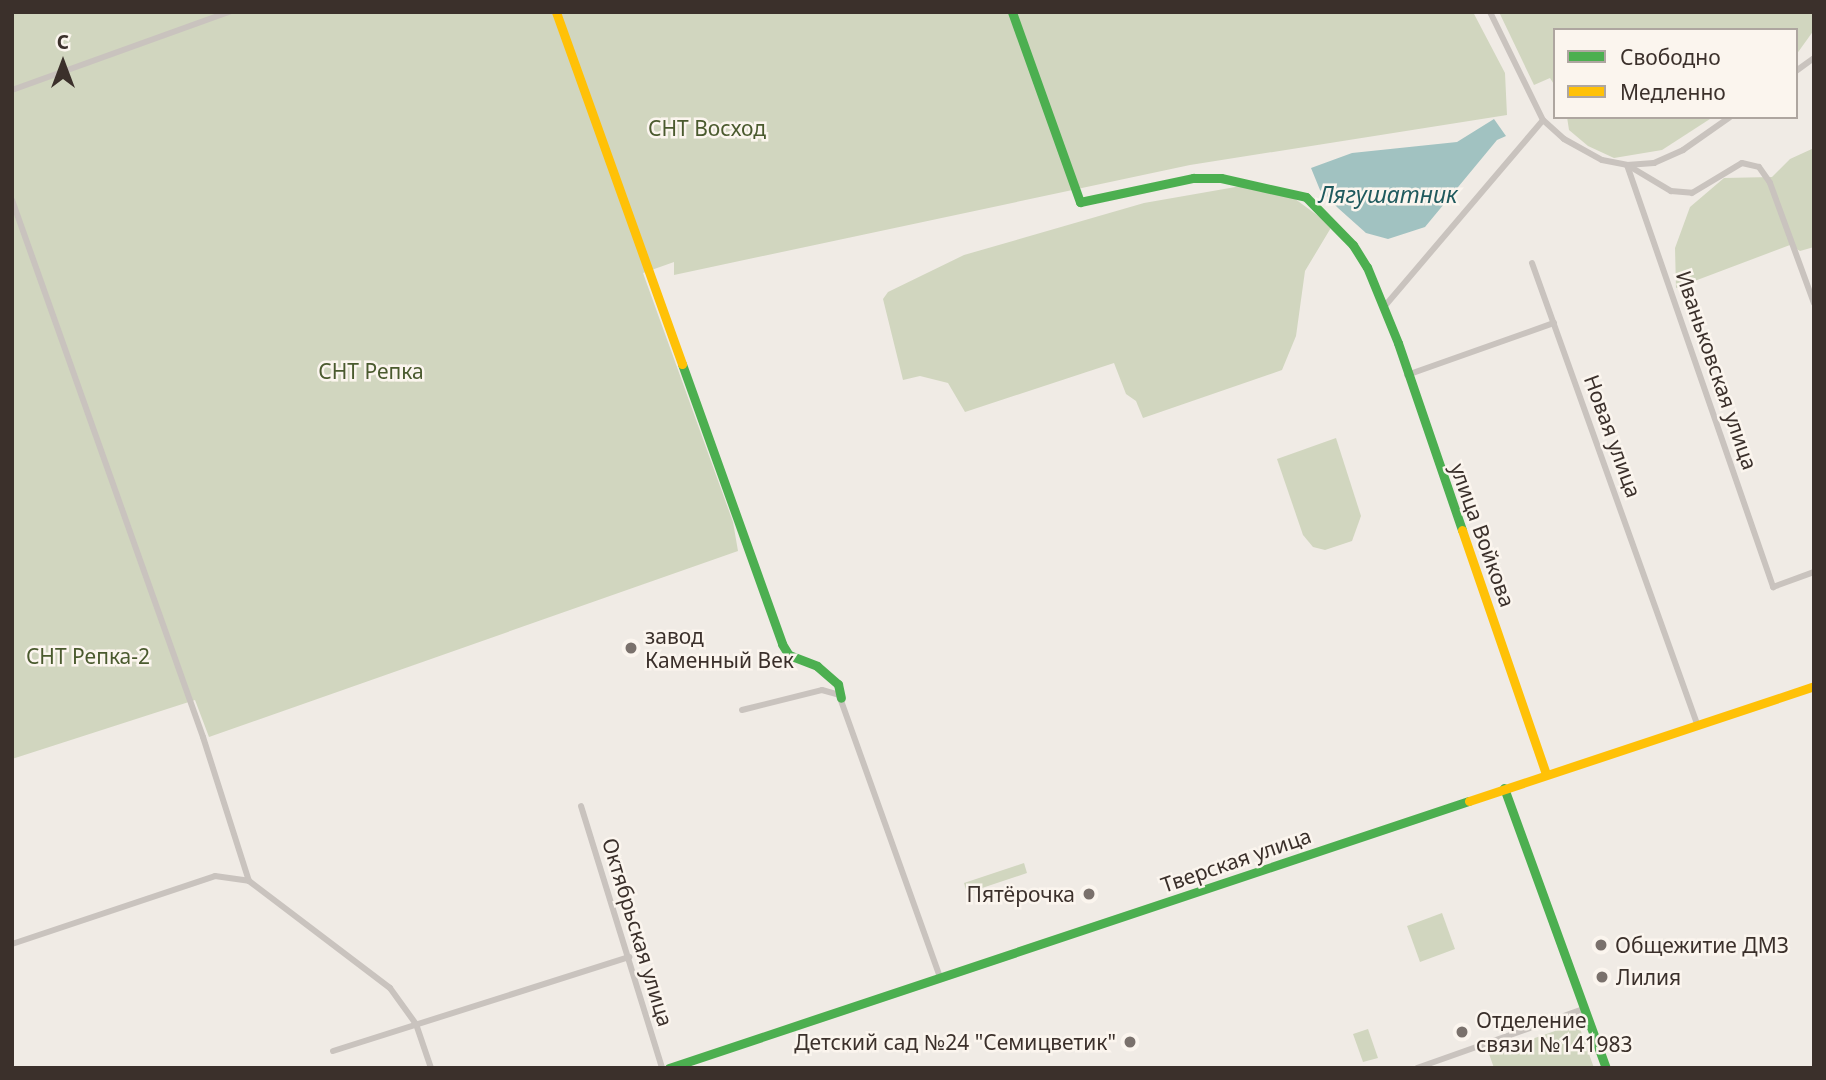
<!DOCTYPE html>
<meta charset="utf-8">
<style>
body{margin:0}
#map{position:relative;width:1826px;height:1080px;overflow:hidden;background:#f0ebe5;font-family:"Noto Sans",sans-serif}
div>[style]{position:absolute}
[style*='--x']{left:calc(var(--x)*1px);top:calc(var(--y)*1px);width:calc(var(--w)*1px);rotate:calc(var(--a)*1deg)}
.green>*{inset:0;background:#d1d6bf}
.water>*{inset:0;background:#a1c2c1}
.street>*{height:6px;margin:-3px;padding:0 3px;transform-origin:3px;border-radius:3px;background:#c9c3be}
.fast>*{height:9px;margin:-4.5px;padding:0 4.5px;transform-origin:4.5px;border-radius:4.5px;background:#4caf50}
.slow>*{height:9px;margin:-4.5px;padding:0 4.5px;transform-origin:4.5px;border-radius:4.5px;background:#ffc107}
.dots>*{width:19px;height:19px;translate:-50% -50%;box-sizing:border-box;border:4px solid #fbf5ee;border-radius:50%}
span{translate:-50% -50%;white-space:nowrap;text-align:center;line-height:1.15;-webkit-text-stroke:5px #fbf5ee;paint-order:stroke}
.park-label{font-size:21px;color:#4a5a2e}
.street-label{font-size:21px;color:#3b302b}
.poi-label{font-size:21px;color:#3b302b}
.left{translate:0 -50%;text-align:left}
.right{translate:-100% -50%;text-align:right}
.water-label{font-size:23px;color:#1f5a5e;font-style:italic}
.frame{position:absolute;inset:0;border:14px solid #3b302b;pointer-events:none}
.legend{position:absolute;left:1553px;top:28px;width:245px;height:91px;box-sizing:border-box;background:#fbf5ee;border:2px solid #aea6a0;margin:0;padding:9px 12px;list-style:none;font-size:21px;color:#3b302b}
.legend li{display:flex;align-items:center;gap:14px;height:35px}
.legend b{width:35px;border:2px solid #aea6a0}
.north{position:absolute;left:28px;top:28px;width:70px;height:70px;-webkit-text-stroke:5px #fbf5ee;paint-order:stroke;rotate:0deg;font-size:19px;font-weight:700;line-height:28px;text-align:center;color:#3b302b}
.north::after{content:'';display:block;margin:auto;width:24px;height:32px;background:#3b302b;clip-path:polygon(50% 0,100% 100%,50% 72%,0 100%)}
</style>
<div id="map">
<div class="green">
<div style="clip-path:polygon(12px 12px,1473px 12px,1505px 73px,1507px 115px,1190px 165px,674px 275px,674px 262px,643px 273px,733px 522px,738px 551px,209px 737px,195px 700px,12px 759px)"></div>
<div style="clip-path:polygon(1499px 12px,1814px 12px,1814px 30px,1796px 55px,1796px 30px,1555px 30px,1555px 86px,1550px 78px,1534px 85px)"></div>
<div style="clip-path:polygon(1567px 117px,1713px 117px,1662px 150px,1614px 158px,1588px 146px,1569px 130px)"></div>
<div style="clip-path:polygon(1814px 148px,1814px 247px,1800px 251px,1790px 245px,1676px 288px,1675px 248px,1690px 207px,1724px 178px,1772px 177px,1790px 159px)"></div>
<div style="clip-path:polygon(1247px 185px,1287px 193px,1332px 226px,1305px 271px,1296px 336px,1282px 370px,1143px 418px,1136px 401px,1126px 394px,1114px 363px,965px 412px,948px 383px,920px 376px,903px 380px,883px 299px,888px 292px,964px 255px,1144px 203px)"></div>
<div style="clip-path:polygon(1336px 438px,1361px 516px,1352px 541px,1325px 550px,1313px 547px,1303px 535px,1277px 459px)"></div>
<div style="clip-path:polygon(1024px 863px,1027px 873px,967px 893px,964px 883px)"></div>
<div style="clip-path:polygon(1442px 913px,1455px 949px,1420px 962px,1407px 926px)"></div>
<div style="clip-path:polygon(1578px 1023px,1594px 1068px,1494px 1068px,1489px 1054px)"></div>
<div style="clip-path:polygon(1368px 1029px,1378px 1058px,1363px 1062px,1353px 1034px)"></div>
</div>
<div class="water">
<div style="clip-path:polygon(1494px 119px,1506px 136px,1497px 140px,1425px 227px,1388px 239px,1366px 233px,1338px 208px,1320px 190px,1311px 168px,1352px 153px,1457px 142px)"></div>
</div>
<div class="street">
<div style="--x:1490;--y:12;--w:120;--a:63.9"></div>
<div style="--x:1543;--y:120;--w:28;--a:42"></div>
<div style="--x:1564;--y:139;--w:43;--a:28.9"></div>
<div style="--x:1602;--y:160;--w:25;--a:11"></div>
<div style="--x:1627;--y:165;--w:27;--a:-4"></div>
<div style="--x:1654;--y:163;--w:32;--a:-24"></div>
<div style="--x:1683;--y:150;--w:57;--a:-35.1"></div>
<div style="--x:1796;--y:71;--w:22;--a:-36"></div>
<div style="--x:12;--y:90;--w:231;--a:-19.8"></div>
<div style="--x:1627;--y:165;--w:447;--a:70.9"></div>
<div style="--x:1773;--y:587;--w:44;--a:-20.1"></div>
<div style="--x:1629;--y:166;--w:49;--a:30.8"></div>
<div style="--x:1671;--y:191;--w:21;--a:5"></div>
<div style="--x:1692;--y:193;--w:58;--a:-31"></div>
<div style="--x:1742;--y:163;--w:17;--a:13"></div>
<div style="--x:1759;--y:167;--w:19;--a:55"></div>
<div style="--x:1770;--y:183;--w:128;--a:69.9"></div>
<div style="--x:12;--y:200;--w:570;--a:70.42"></div>
<div style="--x:203;--y:737;--w:151;--a:72.3"></div>
<div style="--x:1532;--y:263;--w:490;--a:70.3"></div>
<div style="--x:1384;--y:307;--w:245;--a:-49.6"></div>
<div style="--x:1407;--y:375;--w:156;--a:-19.5"></div>
<div style="--x:742;--y:710;--w:82;--a:-14"></div>
<div style="--x:822;--y:690;--w:18;--a:16"></div>
<div style="--x:839;--y:695;--w:300;--a:70.3"></div>
<div style="--x:581;--y:806;--w:274;--a:72.8"></div>
<div style="--x:12;--y:944;--w:214;--a:-18.5"></div>
<div style="--x:215;--y:876;--w:34;--a:8"></div>
<div style="--x:249;--y:881;--w:177;--a:37.2"></div>
<div style="--x:390;--y:988;--w:44;--a:54.2"></div>
<div style="--x:416;--y:1024;--w:46;--a:71.2"></div>
<div style="--x:333;--y:1051;--w:311;--a:-17.6"></div>
<div style="--x:1417;--y:1068;--w:177;--a:-19.5"></div>
</div>
<div class="fast">
<div style="--x:1012;--y:12;--w:202;--a:70.3"></div>
<div style="--x:1080;--y:202;--w:116;--a:-12"></div>
<div style="--x:1193;--y:178;--w:28;--a:0"></div>
<div style="--x:1221;--y:178;--w:87;--a:12.6"></div>
<div style="--x:1306;--y:197;--w:67;--a:45.6"></div>
<div style="--x:1353;--y:245;--w:26;--a:58"></div>
<div style="--x:1367;--y:267;--w:82;--a:67.8"></div>
<div style="--x:1398;--y:343;--w:198;--a:71.1"></div>
<div style="--x:682;--y:364;--w:297;--a:70.3"></div>
<div style="--x:782;--y:644;--w:13;--a:58"></div>
<div style="--x:789;--y:655;--w:30;--a:21"></div>
<div style="--x:817;--y:666;--w:28;--a:41"></div>
<div style="--x:838;--y:684;--w:14;--a:78"></div>
<div style="--x:1504;--y:788;--w:298;--a:70"></div>
<div style="--x:669;--y:1068;--w:843;--a:-18.46"></div>
</div>
<div class="slow">
<div style="--x:556;--y:12;--w:374;--a:70.3"></div>
<div style="--x:1462;--y:530;--w:258;--a:71"></div>
<div style="--x:1469;--y:801;--w:364;--a:-18.4"></div>
</div>
<div class="dots">
<div style="left:631px;top:648px;background:#7a716c"></div>
<div style="left:1089px;top:894px;background:#7a716c"></div>
<div style="left:1601px;top:945px;background:#7a716c"></div>
<div style="left:1602px;top:977px;background:#7a716c"></div>
<div style="left:1462px;top:1032px;background:#7a716c"></div>
<div style="left:1130px;top:1042px;background:#7a716c"></div>
</div>
<div class="park-label">
<span style="left:707px;top:128px">СНТ Восход</span>
<span style="left:371px;top:371px">СНТ Репка</span>
<span style="left:88px;top:656px">СНТ Репка-2</span>
</div>
<div class="street-label">
<span style="left:1717px;top:370px;rotate:71deg">Иваньковская улица</span>
<span style="left:1613px;top:436px;rotate:70deg">Новая улица</span>
<span style="left:1483px;top:535px;rotate:70deg">улица Войкова</span>
<span style="left:1236px;top:860px;rotate:-19deg">Тверская улица</span>
<span style="left:638px;top:932px;rotate:73deg">Октябрьская улица</span>
</div>
<div class="poi-label">
<span class="left" style="left:645px;top:648px">завод<br>Каменный Век</span>
<span class="right" style="left:1075px;top:894px">Пятёрочка</span>
<span class="left" style="left:1615px;top:945px">Общежитие ДМЗ</span>
<span class="left" style="left:1616px;top:977px">Лилия</span>
<span class="left" style="left:1476px;top:1032px">Отделение<br>связи №141983</span>
<span class="right" style="left:1116px;top:1042px">Детский сад №24 "Семицветик"</span>
</div>
<div class="water-label">
<span style="left:1388px;top:194px">Лягушатник</span>
</div>
<div class="frame"></div>
<ul class="legend">
<li><b style="height:9px;background:#4caf50"></b>Свободно</li>
<li><b style="height:9px;background:#ffc107"></b>Медленно</li>
</ul>
<div class="north">С</div>
</div>
